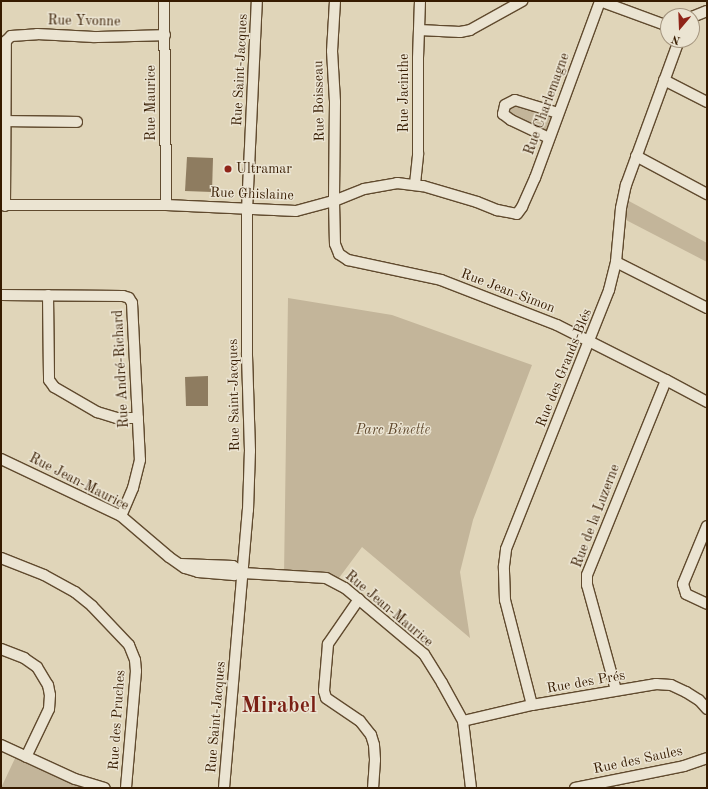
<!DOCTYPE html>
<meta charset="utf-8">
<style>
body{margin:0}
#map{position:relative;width:708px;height:789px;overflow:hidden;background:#e0d5b9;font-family:"Old Standard TT",serif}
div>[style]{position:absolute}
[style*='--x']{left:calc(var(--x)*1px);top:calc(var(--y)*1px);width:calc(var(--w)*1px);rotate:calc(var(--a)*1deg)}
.green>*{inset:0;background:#c3b59a}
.building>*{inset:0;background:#8e7c60}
.roads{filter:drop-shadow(1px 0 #604a2e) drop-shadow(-1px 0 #604a2e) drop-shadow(0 1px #604a2e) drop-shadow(0 -1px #604a2e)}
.minor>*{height:10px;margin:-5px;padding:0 5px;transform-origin:5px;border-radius:5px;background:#ebe4d2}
.dots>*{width:11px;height:11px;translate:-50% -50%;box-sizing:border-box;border:2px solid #ebe4d2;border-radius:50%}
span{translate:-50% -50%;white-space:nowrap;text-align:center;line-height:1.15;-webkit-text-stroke:3px #ebe4d2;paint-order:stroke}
.street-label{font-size:14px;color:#361b00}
.poi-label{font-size:14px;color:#361b00}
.left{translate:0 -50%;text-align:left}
.park-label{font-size:14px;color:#60492e;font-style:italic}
.town-label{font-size:22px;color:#7a1f14;font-weight:700}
.frame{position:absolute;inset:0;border:2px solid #361b00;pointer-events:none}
.north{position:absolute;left:660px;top:8px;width:40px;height:40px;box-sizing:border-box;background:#ebe4d2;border:1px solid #a3947e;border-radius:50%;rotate:199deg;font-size:11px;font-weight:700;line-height:16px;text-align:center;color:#361b00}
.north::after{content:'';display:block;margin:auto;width:14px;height:18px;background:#8f2418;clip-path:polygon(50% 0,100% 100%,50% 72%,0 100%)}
</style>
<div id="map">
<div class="green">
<div style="clip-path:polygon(515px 100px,558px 113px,549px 138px,511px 120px,505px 105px)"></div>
<div style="clip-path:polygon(627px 200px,707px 243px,707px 262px,626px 220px,621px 208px)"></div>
<div style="clip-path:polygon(288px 298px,392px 315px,532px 365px,473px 520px,460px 572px,470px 638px,362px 547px,336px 582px,284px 575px)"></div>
<div style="clip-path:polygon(18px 752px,89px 788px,1px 788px)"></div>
</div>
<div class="building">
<div style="clip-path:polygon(187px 157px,213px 158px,212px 192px,185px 191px)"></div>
<div style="clip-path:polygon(208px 376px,208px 406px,186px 406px,185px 377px)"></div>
</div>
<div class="roads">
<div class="minor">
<div style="--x:164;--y:1;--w:204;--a:89.4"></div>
<div style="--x:335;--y:1;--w:50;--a:93.4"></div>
<div style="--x:332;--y:51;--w:51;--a:86.6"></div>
<div style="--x:335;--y:102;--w:99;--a:90.6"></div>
<div style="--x:334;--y:201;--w:43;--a:88.7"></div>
<div style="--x:335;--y:244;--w:11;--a:68"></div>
<div style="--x:339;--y:254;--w:11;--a:34"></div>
<div style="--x:348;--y:260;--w:95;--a:12.1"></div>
<div style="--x:441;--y:280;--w:124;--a:21.2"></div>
<div style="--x:557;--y:325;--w:122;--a:26.8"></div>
<div style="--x:666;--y:380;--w:47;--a:28.2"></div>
<div style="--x:692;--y:17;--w:16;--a:-22"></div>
<div style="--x:419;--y:30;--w:41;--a:2.8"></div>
<div style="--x:460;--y:32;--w:10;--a:-11"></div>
<div style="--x:470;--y:30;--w:60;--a:-29.1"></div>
<div style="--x:664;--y:80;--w:48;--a:27.1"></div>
<div style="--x:5;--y:121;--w:72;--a:0.8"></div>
<div style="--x:549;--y:138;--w:42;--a:-154.7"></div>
<div style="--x:511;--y:120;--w:10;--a:-143"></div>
<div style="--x:503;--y:114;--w:9;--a:-77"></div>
<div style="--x:505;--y:105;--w:11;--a:-27"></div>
<div style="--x:515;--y:100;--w:45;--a:16.8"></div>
<div style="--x:636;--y:156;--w:81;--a:28.2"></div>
<div style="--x:415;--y:184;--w:31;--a:-84"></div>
<div style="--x:418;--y:153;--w:95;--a:-90"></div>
<div style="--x:418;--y:58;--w:57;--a:-88"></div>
<div style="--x:1;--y:205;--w:165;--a:0"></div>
<div style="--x:166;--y:205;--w:130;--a:2.6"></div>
<div style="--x:296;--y:211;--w:39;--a:-15"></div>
<div style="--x:334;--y:201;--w:32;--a:-22"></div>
<div style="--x:364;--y:189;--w:34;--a:-10"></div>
<div style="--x:397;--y:183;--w:26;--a:7"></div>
<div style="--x:423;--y:186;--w:56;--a:16.5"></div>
<div style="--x:477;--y:202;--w:22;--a:22"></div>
<div style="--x:497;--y:210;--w:20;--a:11"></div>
<div style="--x:517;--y:214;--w:9;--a:-54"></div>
<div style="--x:522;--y:207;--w:32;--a:-66"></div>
<div style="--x:535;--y:178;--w:189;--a:-69.8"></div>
<div style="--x:600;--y:1;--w:72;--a:20.2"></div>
<div style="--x:5;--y:206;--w:165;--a:-89.7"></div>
<div style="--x:6;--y:41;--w:7;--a:-45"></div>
<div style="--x:11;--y:36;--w:26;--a:-4"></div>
<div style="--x:37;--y:34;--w:57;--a:3"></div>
<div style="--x:94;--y:37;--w:71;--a:-1.6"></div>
<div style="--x:616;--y:262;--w:102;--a:26.8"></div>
<div style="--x:1;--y:295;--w:122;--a:0.5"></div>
<div style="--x:123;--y:296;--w:6;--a:18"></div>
<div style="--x:129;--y:298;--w:6;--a:59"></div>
<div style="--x:132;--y:303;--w:157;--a:87.1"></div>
<div style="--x:140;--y:460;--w:29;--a:104"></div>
<div style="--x:133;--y:488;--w:30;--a:113"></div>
<div style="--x:48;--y:295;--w:85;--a:89.3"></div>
<div style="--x:49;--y:380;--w:9;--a:54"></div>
<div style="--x:54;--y:387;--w:50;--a:30.2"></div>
<div style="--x:97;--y:412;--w:21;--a:17"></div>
<div style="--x:117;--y:418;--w:21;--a:0"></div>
<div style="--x:1;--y:459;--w:133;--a:25.4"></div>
<div style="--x:121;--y:516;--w:63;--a:40.5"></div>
<div style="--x:169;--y:557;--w:19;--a:35"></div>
<div style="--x:185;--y:568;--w:14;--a:17"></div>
<div style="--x:198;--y:572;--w:36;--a:5"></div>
<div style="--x:234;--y:575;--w:9;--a:-13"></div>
<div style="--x:243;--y:573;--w:83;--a:3.4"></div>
<div style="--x:326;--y:578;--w:21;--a:28"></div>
<div style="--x:345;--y:588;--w:103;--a:39.9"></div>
<div style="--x:424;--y:654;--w:34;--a:58"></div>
<div style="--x:442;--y:683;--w:43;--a:61.1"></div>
<div style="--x:463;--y:721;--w:67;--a:83.2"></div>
<div style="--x:707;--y:526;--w:63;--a:112.5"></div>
<div style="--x:683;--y:584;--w:10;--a:73"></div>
<div style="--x:686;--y:594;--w:23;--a:25"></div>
<div style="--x:1;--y:558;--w:46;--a:21.6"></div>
<div style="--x:44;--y:575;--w:35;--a:29"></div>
<div style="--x:75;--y:592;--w:22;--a:39"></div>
<div style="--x:92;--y:606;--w:54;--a:46.5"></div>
<div style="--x:129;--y:645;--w:16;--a:68"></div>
<div style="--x:135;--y:660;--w:11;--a:85"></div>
<div style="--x:136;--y:671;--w:117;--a:94.9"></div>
<div style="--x:181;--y:564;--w:52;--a:2.2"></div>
<div style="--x:233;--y:566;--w:12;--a:35"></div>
<div style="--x:359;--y:599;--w:55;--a:124.6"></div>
<div style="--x:328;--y:644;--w:47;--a:94.9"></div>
<div style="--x:324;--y:691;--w:7;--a:74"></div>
<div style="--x:326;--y:698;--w:41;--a:34.1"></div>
<div style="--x:360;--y:721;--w:18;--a:52"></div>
<div style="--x:371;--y:735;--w:10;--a:73"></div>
<div style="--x:374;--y:745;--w:15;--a:86"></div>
<div style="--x:375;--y:760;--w:28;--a:94"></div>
<div style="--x:1;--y:649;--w:25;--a:21"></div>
<div style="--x:24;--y:658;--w:16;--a:35"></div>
<div style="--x:37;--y:667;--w:21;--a:59"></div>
<div style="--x:48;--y:685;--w:10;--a:79"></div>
<div style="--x:50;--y:695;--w:14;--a:94"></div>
<div style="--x:49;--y:709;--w:53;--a:115.6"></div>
<div style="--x:616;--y:690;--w:109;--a:-105.4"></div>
<div style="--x:587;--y:585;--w:10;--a:-90"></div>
<div style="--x:587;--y:575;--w:210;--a:-67.9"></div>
<div style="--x:532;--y:705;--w:108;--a:-104.4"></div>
<div style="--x:505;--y:600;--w:34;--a:-92"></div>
<div style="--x:504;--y:566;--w:17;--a:-83"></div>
<div style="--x:506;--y:549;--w:279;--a:-68.3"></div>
<div style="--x:609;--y:290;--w:29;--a:-76"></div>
<div style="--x:616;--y:262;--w:54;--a:-84.7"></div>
<div style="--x:621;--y:208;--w:24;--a:-78"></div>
<div style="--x:626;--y:185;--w:154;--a:-69.9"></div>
<div style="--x:463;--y:721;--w:71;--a:-13.1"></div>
<div style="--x:532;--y:705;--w:126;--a:-9.6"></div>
<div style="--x:656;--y:684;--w:15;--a:4"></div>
<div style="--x:671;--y:685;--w:17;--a:25"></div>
<div style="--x:686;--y:692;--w:15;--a:32"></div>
<div style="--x:699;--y:700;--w:12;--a:48"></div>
<div style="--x:1;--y:745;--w:81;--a:24.7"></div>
<div style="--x:75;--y:779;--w:31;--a:17"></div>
<div style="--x:224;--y:788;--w:279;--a:-85.1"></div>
<div style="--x:248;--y:510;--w:59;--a:-88.1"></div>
<div style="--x:250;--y:451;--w:98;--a:-91.8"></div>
<div style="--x:247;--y:353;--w:143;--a:-90"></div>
<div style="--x:247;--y:210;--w:209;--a:-87.3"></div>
<div style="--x:575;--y:788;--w:111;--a:-11.4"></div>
<div style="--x:684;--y:766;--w:24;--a:-19"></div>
</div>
</div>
<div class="dots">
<div style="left:228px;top:169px;background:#8f2418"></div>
</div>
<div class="street-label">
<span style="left:84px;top:21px;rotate:1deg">Rue Yvonne</span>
<span style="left:240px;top:70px;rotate:-87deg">Rue Saint-Jacques</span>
<span style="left:404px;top:93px;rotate:-90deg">Rue Jacinthe</span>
<span style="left:319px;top:101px;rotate:-91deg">Rue Boisseau</span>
<span style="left:151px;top:103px;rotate:-90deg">Rue Maurice</span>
<span style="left:547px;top:104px;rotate:-70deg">Rue Charlemagne</span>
<span style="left:252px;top:194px;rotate:2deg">Rue Ghislaine</span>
<span style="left:508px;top:291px;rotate:21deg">Rue Jean-Simon</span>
<span style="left:564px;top:368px;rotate:-68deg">Rue des Grands-Blés</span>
<span style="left:121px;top:369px;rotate:-93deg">Rue André-Richard</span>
<span style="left:234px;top:395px;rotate:-91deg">Rue Saint-Jacques</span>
<span style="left:79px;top:482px;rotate:27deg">Rue Jean-Maurice</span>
<span style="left:596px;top:516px;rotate:-69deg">Rue de la Luzerne</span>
<span style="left:389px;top:609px;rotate:40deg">Rue Jean-Maurice</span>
<span style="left:586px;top:682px;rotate:-10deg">Rue des Prés</span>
<span style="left:216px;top:717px;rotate:-85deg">Rue Saint-Jacques</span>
<span style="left:117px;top:720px;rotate:-86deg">Rue des Pruches</span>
<span style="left:638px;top:760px;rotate:-12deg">Rue des Saules</span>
</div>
<div class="poi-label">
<span class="left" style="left:236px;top:169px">Ultramar</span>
</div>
<div class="park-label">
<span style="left:393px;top:430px">Parc Binette</span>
</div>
<div class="town-label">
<span style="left:279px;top:707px">Mirabel</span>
</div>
<div class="frame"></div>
<div class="north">N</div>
</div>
